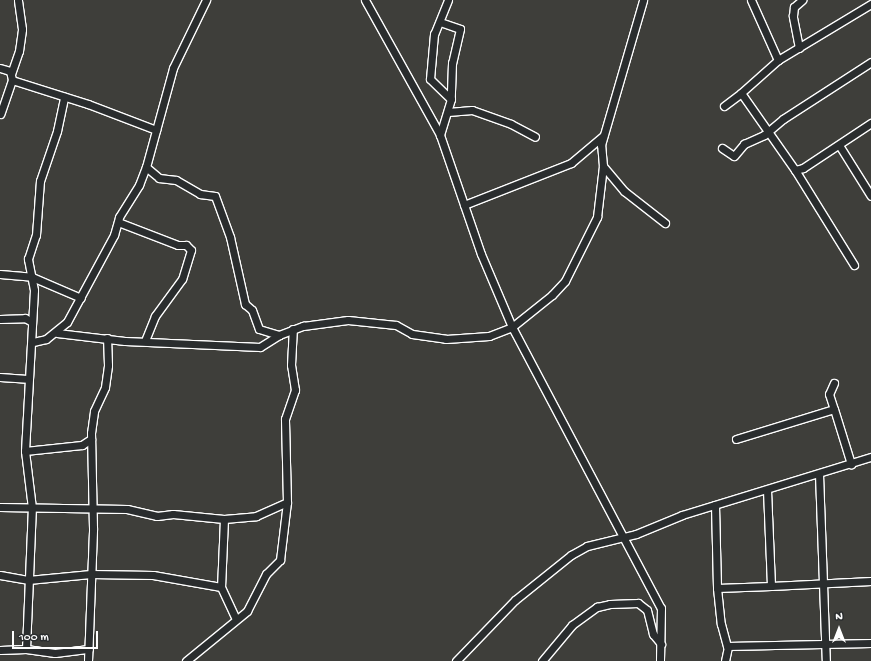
<!DOCTYPE html>
<style>
body{margin:0}
#map{position:relative;width:871px;height:661px;overflow:hidden;background:#3e3e3a;font-family:"Gochi Hand",sans-serif}
div>[style]{position:absolute}
[style*='--x']{left:calc(var(--x)*1px);top:calc(var(--y)*1px);width:calc(var(--w)*1px);rotate:calc(var(--a)*1deg)}
.roads{filter:drop-shadow(1px 0 #fff) drop-shadow(-1px 0 #fff) drop-shadow(0 1px #fff) drop-shadow(0 -1px #fff)}
.minor>*{height:7px;margin:-3.5px;padding:0 3.5px;transform-origin:3.5px;border-radius:3.5px;background:#2a2d2e}
span{translate:-50% -50%;white-space:nowrap;text-align:center;line-height:1.15;-webkit-text-stroke:3.5px #2a2d2e;paint-order:stroke}
.north{position:absolute;left:819px;top:609px;width:40px;height:40px;-webkit-text-stroke:3px #2a2d2e;paint-order:stroke;rotate:0deg;font-size:11px;font-weight:700;line-height:16px;text-align:center;color:#fff}
.north::after{content:'';display:block;margin:auto;width:14px;height:18px;background:#fff;clip-path:polygon(50% 0,100% 100%,50% 72%,0 100%)}
.scale{position:absolute;left:12px;top:631px;width:86px;height:18px;box-sizing:border-box;border:2px solid #fff;border-top:0;padding-left:5px;font-size:12px;line-height:14px;white-space:nowrap;color:#fff;-webkit-text-stroke:3px #2a2d2e;paint-order:stroke}
</style>
<div id="map">
<div class="roads">
<div class="minor">
<div style="--x:365;--y:0;--w:154;--a:60.9"></div>
<div style="--x:440;--y:135;--w:126;--a:71"></div>
<div style="--x:481;--y:254;--w:79;--a:67"></div>
<div style="--x:512;--y:327;--w:318;--a:62.1"></div>
<div style="--x:661;--y:608;--w:53;--a:91.1"></div>
<div style="--x:448;--y:0;--w:37;--a:112"></div>
<div style="--x:434;--y:34;--w:45;--a:95.1"></div>
<div style="--x:430;--y:79;--w:29;--a:44"></div>
<div style="--x:751;--y:0;--w:66;--a:65.8"></div>
<div style="--x:440;--y:22;--w:21;--a:19"></div>
<div style="--x:460;--y:29;--w:35;--a:103"></div>
<div style="--x:452;--y:63;--w:36;--a:92"></div>
<div style="--x:451;--y:99;--w:38;--a:107"></div>
<div style="--x:799;--y:48;--w:33;--a:-101"></div>
<div style="--x:793;--y:16;--w:9;--a:-84"></div>
<div style="--x:794;--y:7;--w:11;--a:-41"></div>
<div style="--x:0;--y:68;--w:10;--a:17"></div>
<div style="--x:10;--y:71;--w:9;--a:77"></div>
<div style="--x:12;--y:80;--w:36;--a:109"></div>
<div style="--x:11;--y:74;--w:24;--a:-71"></div>
<div style="--x:19;--y:51;--w:22;--a:-82"></div>
<div style="--x:22;--y:29;--w:29;--a:-98"></div>
<div style="--x:12;--y:80;--w:80;--a:17.5"></div>
<div style="--x:88;--y:104;--w:73;--a:20.9"></div>
<div style="--x:724;--y:106;--w:21;--a:-37"></div>
<div style="--x:448;--y:112;--w:24;--a:-5"></div>
<div style="--x:472;--y:110;--w:41;--a:19.7"></div>
<div style="--x:511;--y:124;--w:27;--a:28"></div>
<div style="--x:839;--y:145;--w:60;--a:57.9"></div>
<div style="--x:722;--y:148;--w:14;--a:34"></div>
<div style="--x:734;--y:156;--w:16;--a:-50"></div>
<div style="--x:744;--y:144;--w:22;--a:-24"></div>
<div style="--x:764;--y:135;--w:25;--a:-40"></div>
<div style="--x:783;--y:119;--w:105;--a:-32.9"></div>
<div style="--x:603;--y:166;--w:33;--a:50"></div>
<div style="--x:624;--y:191;--w:52;--a:38"></div>
<div style="--x:146;--y:167;--w:17;--a:40"></div>
<div style="--x:159;--y:178;--w:17;--a:7"></div>
<div style="--x:176;--y:180;--w:28;--a:30"></div>
<div style="--x:200;--y:194;--w:15;--a:8"></div>
<div style="--x:215;--y:196;--w:44;--a:69.9"></div>
<div style="--x:230;--y:237;--w:69;--a:77.4"></div>
<div style="--x:245;--y:304;--w:9;--a:41"></div>
<div style="--x:252;--y:310;--w:20;--a:70"></div>
<div style="--x:259;--y:329;--w:21;--a:17"></div>
<div style="--x:795;--y:170;--w:8;--a:-14"></div>
<div style="--x:803;--y:168;--w:82;--a:-33.5"></div>
<div style="--x:464;--y:205;--w:115;--a:-21.4"></div>
<div style="--x:571;--y:163;--w:42;--a:-40.2"></div>
<div style="--x:118;--y:222;--w:64;--a:21"></div>
<div style="--x:178;--y:245;--w:8;--a:0"></div>
<div style="--x:186;--y:245;--w:7;--a:45"></div>
<div style="--x:191;--y:250;--w:30;--a:107"></div>
<div style="--x:182;--y:279;--w:46;--a:126.1"></div>
<div style="--x:155;--y:316;--w:27;--a:112"></div>
<div style="--x:854;--y:265;--w:112;--a:-121.8"></div>
<div style="--x:795;--y:170;--w:94;--a:-125"></div>
<div style="--x:741;--y:93;--w:50;--a:-41.7"></div>
<div style="--x:778;--y:60;--w:109;--a:-31.1"></div>
<div style="--x:0;--y:274;--w:32;--a:5"></div>
<div style="--x:32;--y:277;--w:53;--a:23.2"></div>
<div style="--x:0;--y:319;--w:25;--a:-2"></div>
<div style="--x:25;--y:318;--w:8;--a:30"></div>
<div style="--x:57;--y:333;--w:68;--a:6.7"></div>
<div style="--x:125;--y:341;--w:135;--a:2.5"></div>
<div style="--x:260;--y:347;--w:22;--a:-32"></div>
<div style="--x:279;--y:335;--w:26;--a:-21"></div>
<div style="--x:303;--y:326;--w:45;--a:-7.6"></div>
<div style="--x:348;--y:320;--w:48;--a:5.9"></div>
<div style="--x:396;--y:325;--w:18;--a:29"></div>
<div style="--x:412;--y:334;--w:34;--a:8"></div>
<div style="--x:446;--y:339;--w:43;--a:-4"></div>
<div style="--x:489;--y:336;--w:25;--a:-21"></div>
<div style="--x:512;--y:327;--w:51;--a:-38.7"></div>
<div style="--x:552;--y:295;--w:19;--a:-47"></div>
<div style="--x:565;--y:281;--w:72;--a:-63.4"></div>
<div style="--x:597;--y:217;--w:51;--a:-83.3"></div>
<div style="--x:603;--y:166;--w:21;--a:-95"></div>
<div style="--x:601;--y:145;--w:151;--a:-73.8"></div>
<div style="--x:33;--y:342;--w:13;--a:-13"></div>
<div style="--x:46;--y:339;--w:27;--a:-39"></div>
<div style="--x:67;--y:322;--w:99;--a:-61.6"></div>
<div style="--x:114;--y:235;--w:19;--a:-74"></div>
<div style="--x:119;--y:217;--w:38;--a:-58"></div>
<div style="--x:139;--y:185;--w:19;--a:-69"></div>
<div style="--x:146;--y:167;--w:103;--a:-74.7"></div>
<div style="--x:173;--y:68;--w:76;--a:-64.1"></div>
<div style="--x:0;--y:377;--w:27;--a:4"></div>
<div style="--x:834;--y:383;--w:12;--a:114"></div>
<div style="--x:829;--y:394;--w:16;--a:72"></div>
<div style="--x:736;--y:439;--w:102;--a:-17"></div>
<div style="--x:834;--y:409;--w:58;--a:72.8"></div>
<div style="--x:25;--y:451;--w:57;--a:-6"></div>
<div style="--x:82;--y:445;--w:11;--a:-34"></div>
<div style="--x:819;--y:474;--w:187;--a:87.9"></div>
<div style="--x:767;--y:490;--w:96;--a:87.6"></div>
<div style="--x:771;--y:586;--w:100;--a:-2.9"></div>
<div style="--x:715;--y:505;--w:83;--a:88.6"></div>
<div style="--x:717;--y:588;--w:36;--a:84"></div>
<div style="--x:721;--y:624;--w:23;--a:75"></div>
<div style="--x:727;--y:646;--w:144;--a:-1.2"></div>
<div style="--x:0;--y:507;--w:127;--a:0.9"></div>
<div style="--x:127;--y:509;--w:31;--a:13"></div>
<div style="--x:157;--y:516;--w:16;--a:-7"></div>
<div style="--x:173;--y:514;--w:51;--a:5.6"></div>
<div style="--x:224;--y:519;--w:32;--a:-5"></div>
<div style="--x:256;--y:516;--w:34;--a:-24"></div>
<div style="--x:224;--y:519;--w:68;--a:92.5"></div>
<div style="--x:221;--y:587;--w:35;--a:65"></div>
<div style="--x:0;--y:575;--w:28;--a:10"></div>
<div style="--x:28;--y:580;--w:63;--a:-5.4"></div>
<div style="--x:91;--y:574;--w:62;--a:0.9"></div>
<div style="--x:153;--y:575;--w:69;--a:10"></div>
<div style="--x:717;--y:588;--w:54;--a:-2.1"></div>
<div style="--x:26;--y:649;--w:141;--a:-87.6"></div>
<div style="--x:32;--y:508;--w:57;--a:-97"></div>
<div style="--x:25;--y:451;--w:161;--a:-86.8"></div>
<div style="--x:34;--y:290;--w:32;--a:-101"></div>
<div style="--x:28;--y:259;--w:25;--a:-72"></div>
<div style="--x:36;--y:235;--w:54;--a:-85.8"></div>
<div style="--x:40;--y:181;--w:53;--a:-71.2"></div>
<div style="--x:57;--y:131;--w:35;--a:-78"></div>
<div style="--x:0;--y:650;--w:26;--a:-2"></div>
<div style="--x:26;--y:649;--w:29;--a:8"></div>
<div style="--x:55;--y:653;--w:34;--a:-7"></div>
<div style="--x:88;--y:661;--w:133;--a:-87.8"></div>
<div style="--x:93;--y:528;--w:95;--a:-91.2"></div>
<div style="--x:91;--y:433;--w:22;--a:-82"></div>
<div style="--x:94;--y:411;--w:26;--a:-65"></div>
<div style="--x:105;--y:387;--w:22;--a:-82"></div>
<div style="--x:108;--y:365;--w:27;--a:-92"></div>
<div style="--x:186;--y:661;--w:79;--a:-39.3"></div>
<div style="--x:247;--y:611;--w:42;--a:-62.8"></div>
<div style="--x:266;--y:574;--w:20;--a:-45"></div>
<div style="--x:280;--y:560;--w:58;--a:-83.1"></div>
<div style="--x:287;--y:502;--w:83;--a:-91.4"></div>
<div style="--x:285;--y:419;--w:31;--a:-71"></div>
<div style="--x:295;--y:390;--w:25;--a:-99"></div>
<div style="--x:291;--y:365;--w:36;--a:-87"></div>
<div style="--x:456;--y:661;--w:85;--a:-46"></div>
<div style="--x:515;--y:600;--w:72;--a:-38.8"></div>
<div style="--x:571;--y:555;--w:18;--a:-29"></div>
<div style="--x:587;--y:546;--w:50;--a:-13.8"></div>
<div style="--x:636;--y:534;--w:50;--a:-22.4"></div>
<div style="--x:682;--y:515;--w:198;--a:-17.1"></div>
<div style="--x:542;--y:661;--w:47;--a:-50.2"></div>
<div style="--x:572;--y:625;--w:31;--a:-36"></div>
<div style="--x:597;--y:607;--w:13;--a:-13"></div>
<div style="--x:610;--y:604;--w:28;--a:-2"></div>
<div style="--x:638;--y:603;--w:11;--a:38"></div>
<div style="--x:647;--y:610;--w:25;--a:76"></div>
<div style="--x:653;--y:634;--w:13;--a:51"></div>
<div style="--x:725;--y:661;--w:14;--a:-78"></div>
</div>
</div>
<div class="north">N</div>
<div class="scale">100 m</div>
</div>
